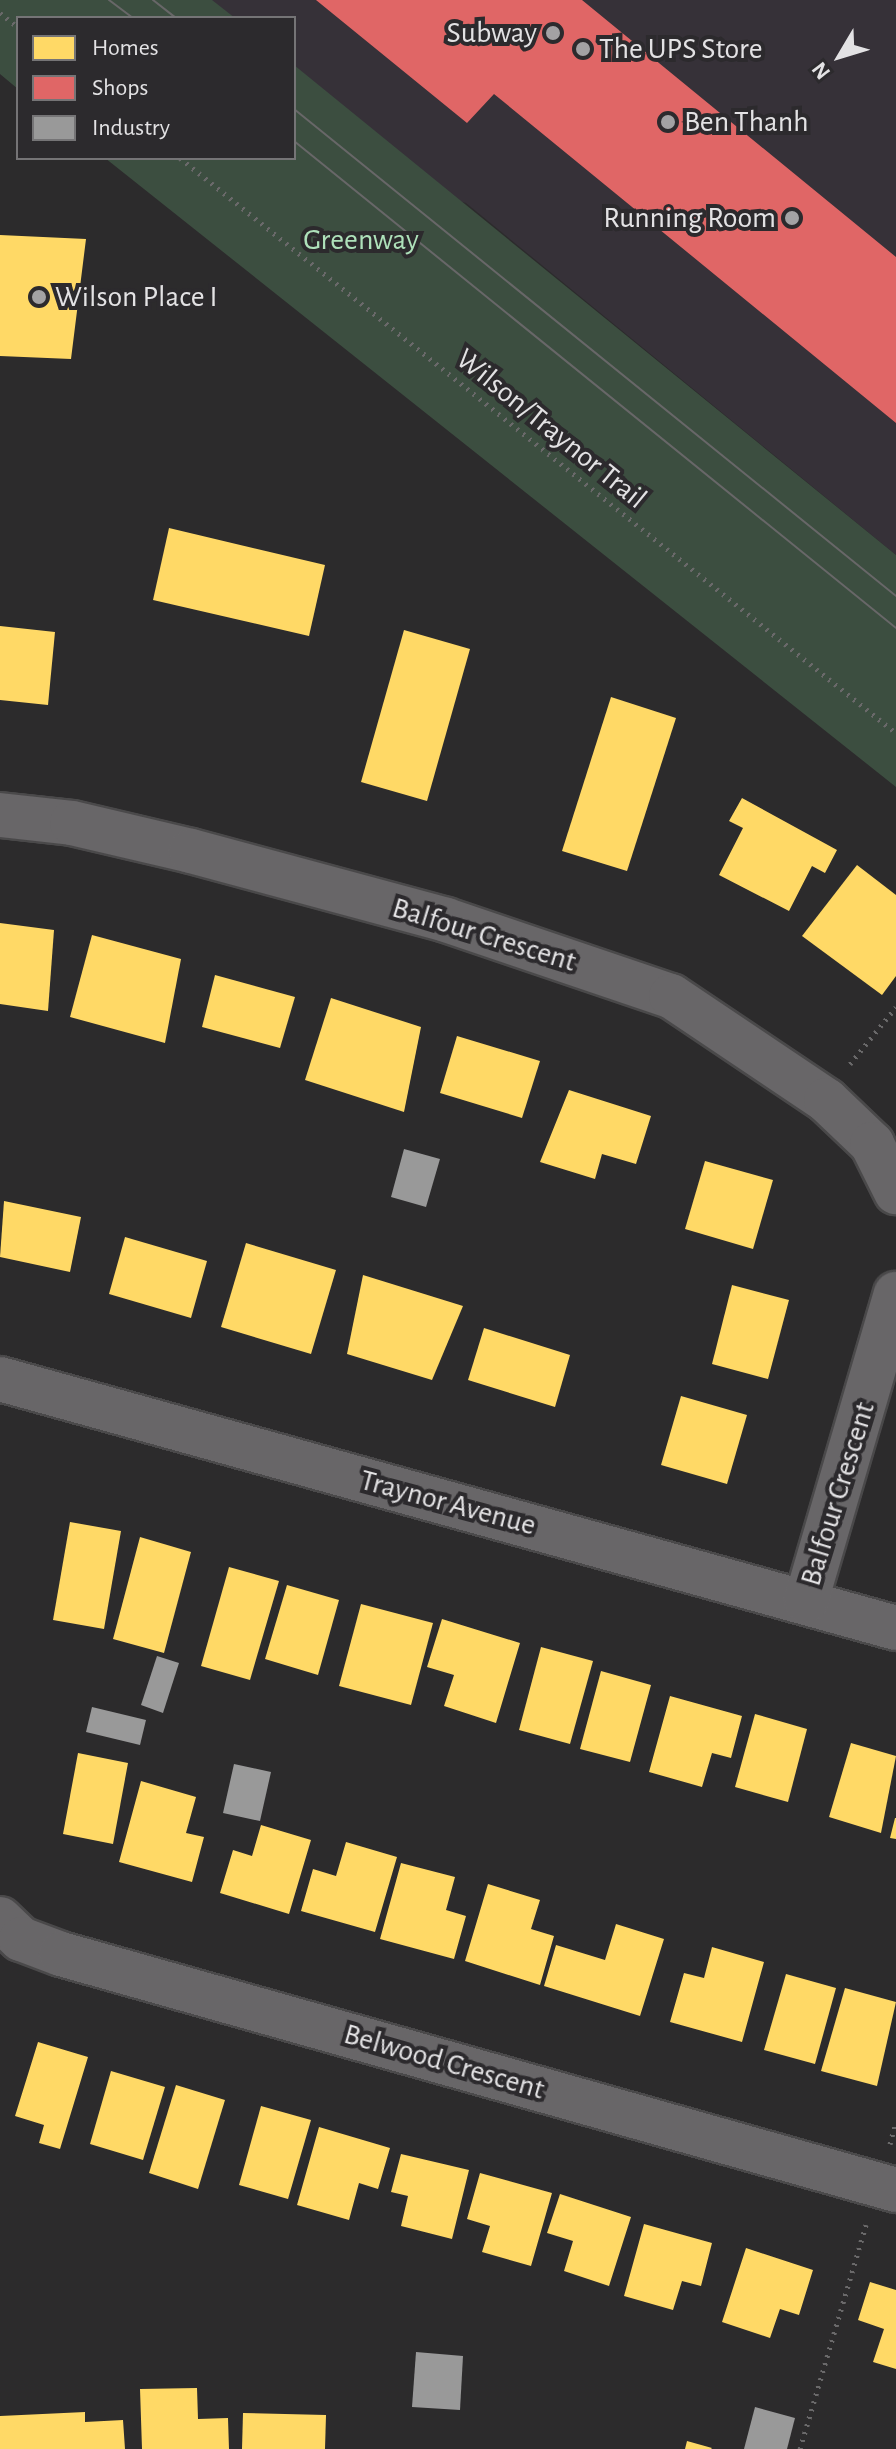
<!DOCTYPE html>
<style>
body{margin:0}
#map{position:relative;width:896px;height:2449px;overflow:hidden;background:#2c2b2c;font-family:"Alegreya Sans",sans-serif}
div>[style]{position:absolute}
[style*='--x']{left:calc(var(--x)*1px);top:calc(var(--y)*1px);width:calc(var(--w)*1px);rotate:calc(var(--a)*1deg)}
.built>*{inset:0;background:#363138}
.green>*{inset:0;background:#3c4e40}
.homes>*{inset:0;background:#ffd966}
.shops>*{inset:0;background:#e06666}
.industry>*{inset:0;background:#999}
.path>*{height:5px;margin-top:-2.5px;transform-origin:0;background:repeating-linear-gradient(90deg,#6a696a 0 2px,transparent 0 8px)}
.roads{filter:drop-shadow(2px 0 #4a494a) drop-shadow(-2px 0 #4a494a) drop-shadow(0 2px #4a494a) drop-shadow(0 -2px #4a494a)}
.minor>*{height:44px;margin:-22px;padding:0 22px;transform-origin:22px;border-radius:22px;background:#686668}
.tram>*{height:2px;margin:-1px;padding:0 1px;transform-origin:1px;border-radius:1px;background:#686768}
.dots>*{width:22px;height:22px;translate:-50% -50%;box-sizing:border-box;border:4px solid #2c2a2d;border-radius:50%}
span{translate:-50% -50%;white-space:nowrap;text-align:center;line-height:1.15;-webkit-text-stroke:8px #2c2a2d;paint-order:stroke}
.poi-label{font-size:30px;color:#e3e2e4}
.right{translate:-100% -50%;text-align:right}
.left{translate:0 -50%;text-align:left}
.park-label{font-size:30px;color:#aee1ba}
.street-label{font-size:30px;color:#e3e2e4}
.legend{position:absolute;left:16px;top:16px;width:280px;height:144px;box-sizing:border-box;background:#2c2a2d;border:2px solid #757476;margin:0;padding:10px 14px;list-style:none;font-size:24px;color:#e3e2e4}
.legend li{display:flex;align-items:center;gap:16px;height:40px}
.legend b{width:40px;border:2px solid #757476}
.north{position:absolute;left:800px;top:16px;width:80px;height:80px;-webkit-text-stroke:6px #2c2a2d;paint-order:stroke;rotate:232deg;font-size:22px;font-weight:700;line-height:32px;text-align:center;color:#e3e2e4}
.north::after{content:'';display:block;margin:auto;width:28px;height:36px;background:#e3e2e4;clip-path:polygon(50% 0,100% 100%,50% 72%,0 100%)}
</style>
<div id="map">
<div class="built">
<div style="clip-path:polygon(65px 0,896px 0,896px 555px,466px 203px,294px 158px,294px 18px,88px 18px)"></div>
</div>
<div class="green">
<div style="clip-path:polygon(0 0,212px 0,235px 18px,18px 18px,18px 89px,0 74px)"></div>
<div style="clip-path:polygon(294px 65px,896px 555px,896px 787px,105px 158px,294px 158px)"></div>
</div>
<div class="homes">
<div style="clip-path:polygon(0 235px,86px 239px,71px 359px,0 356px)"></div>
<div style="clip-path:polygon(169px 528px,325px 565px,309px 636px,153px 600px)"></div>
<div style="clip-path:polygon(0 626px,55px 632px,48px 705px,0 700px)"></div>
<div style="clip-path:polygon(404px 630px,470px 649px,427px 801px,361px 782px)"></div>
<div style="clip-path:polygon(611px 697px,676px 718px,627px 871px,562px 851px)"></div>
<div style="clip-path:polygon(742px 798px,837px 850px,825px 873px,812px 866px,789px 911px,719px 875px,743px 828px,729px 821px)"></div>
<div style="clip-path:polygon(857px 865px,896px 895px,896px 976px,882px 995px,802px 936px)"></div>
<div style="clip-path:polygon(0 923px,54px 930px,48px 1011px,0 1004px)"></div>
<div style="clip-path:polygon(92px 935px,181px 959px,165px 1043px,70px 1017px)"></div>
<div style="clip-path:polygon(215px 975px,295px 997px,280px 1048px,202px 1027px)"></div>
<div style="clip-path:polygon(331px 998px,421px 1027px,404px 1112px,305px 1080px)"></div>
<div style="clip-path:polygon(457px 1036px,540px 1061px,522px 1118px,440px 1093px)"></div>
<div style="clip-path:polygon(569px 1090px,651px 1116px,636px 1164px,602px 1154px,595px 1179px,540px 1162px)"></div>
<div style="clip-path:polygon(705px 1161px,773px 1180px,753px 1249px,685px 1229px)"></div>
<div style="clip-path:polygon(4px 1201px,81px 1217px,70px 1272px,0 1257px)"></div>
<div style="clip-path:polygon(125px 1237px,207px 1261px,191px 1318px,109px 1294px)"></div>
<div style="clip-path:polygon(246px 1243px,336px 1270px,311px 1354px,221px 1327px)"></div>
<div style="clip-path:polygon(363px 1275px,463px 1306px,432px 1380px,347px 1354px)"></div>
<div style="clip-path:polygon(732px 1285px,789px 1300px,768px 1379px,712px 1364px)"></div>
<div style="clip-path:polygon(484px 1328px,570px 1355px,555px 1407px,468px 1380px)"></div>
<div style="clip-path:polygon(681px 1396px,747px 1415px,727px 1484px,661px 1465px)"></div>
<div style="clip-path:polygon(70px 1522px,121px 1531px,104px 1629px,53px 1620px)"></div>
<div style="clip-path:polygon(140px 1537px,191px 1552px,164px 1653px,113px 1639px)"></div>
<div style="clip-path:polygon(229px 1567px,279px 1581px,250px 1680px,201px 1666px)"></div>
<div style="clip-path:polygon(287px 1585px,339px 1600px,318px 1675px,265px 1659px)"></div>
<div style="clip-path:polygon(361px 1604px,433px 1623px,411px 1705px,339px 1686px)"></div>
<div style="clip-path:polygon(442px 1619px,520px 1643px,496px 1723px,444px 1706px,454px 1675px,427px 1667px)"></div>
<div style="clip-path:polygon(541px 1647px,593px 1661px,570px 1744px,519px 1730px)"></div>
<div style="clip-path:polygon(601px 1671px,651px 1685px,630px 1762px,580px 1749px)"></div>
<div style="clip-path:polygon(670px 1696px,742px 1716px,731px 1758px,712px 1753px,702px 1787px,649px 1772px)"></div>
<div style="clip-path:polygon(755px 1714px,807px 1729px,788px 1802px,735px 1787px)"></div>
<div style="clip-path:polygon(851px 1743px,896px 1756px,881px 1833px,829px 1817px)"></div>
<div style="clip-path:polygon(78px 1753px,128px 1763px,113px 1844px,63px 1834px)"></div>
<div style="clip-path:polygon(141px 1781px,196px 1797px,186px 1833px,204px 1837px,192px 1882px,119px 1862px)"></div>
<div style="clip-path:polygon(895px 1818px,896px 1818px,896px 1839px,890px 1838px)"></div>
<div style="clip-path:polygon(261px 1825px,311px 1840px,289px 1914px,220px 1893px,233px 1850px,252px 1856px)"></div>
<div style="clip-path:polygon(346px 1842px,397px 1857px,375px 1932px,301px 1911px,313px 1869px,336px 1876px)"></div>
<div style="clip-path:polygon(401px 1863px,455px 1877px,446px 1910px,466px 1916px,454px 1959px,380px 1939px)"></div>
<div style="clip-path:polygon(488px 1884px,540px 1900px,531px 1929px,554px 1936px,540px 1985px,465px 1961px)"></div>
<div style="clip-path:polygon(616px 1924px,664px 1939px,640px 2016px,544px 1986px,556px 1945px,605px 1960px)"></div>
<div style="clip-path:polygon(712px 1947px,764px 1962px,742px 2042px,670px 2022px,684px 1973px,704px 1978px)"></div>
<div style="clip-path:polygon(786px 1974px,836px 1988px,815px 2064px,764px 2050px)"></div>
<div style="clip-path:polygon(845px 1988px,896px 2002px,877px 2086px,821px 2071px)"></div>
<div style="clip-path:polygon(38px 2042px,88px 2057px,60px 2149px,39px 2143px,44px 2125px,15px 2116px)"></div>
<div style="clip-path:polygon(111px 2071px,165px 2087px,143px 2160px,90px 2144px)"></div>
<div style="clip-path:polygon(176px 2085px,225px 2100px,198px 2189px,149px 2173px)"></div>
<div style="clip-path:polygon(261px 2106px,311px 2120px,288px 2199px,239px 2185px)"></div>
<div style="clip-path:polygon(319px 2127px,390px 2148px,378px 2189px,359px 2183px,349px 2220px,297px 2205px)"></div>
<div style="clip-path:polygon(401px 2154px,469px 2170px,452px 2239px,401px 2226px,408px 2196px,391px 2192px)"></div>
<div style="clip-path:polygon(480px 2173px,552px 2193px,531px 2266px,482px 2252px,490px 2226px,467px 2219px)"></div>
<div style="clip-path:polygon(560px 2194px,631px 2217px,609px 2286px,564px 2271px,573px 2241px,547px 2233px)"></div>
<div style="clip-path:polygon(644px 2224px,712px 2243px,701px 2286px,682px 2281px,673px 2310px,624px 2296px)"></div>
<div style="clip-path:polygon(746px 2248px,813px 2270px,799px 2315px,780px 2309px,770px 2338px,722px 2322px)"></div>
<div style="clip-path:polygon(870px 2282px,896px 2290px,896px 2369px,873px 2362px,884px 2329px,858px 2320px)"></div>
<div style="clip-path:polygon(197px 2388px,198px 2419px,228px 2418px,229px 2449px,142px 2449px,140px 2389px)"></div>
<div style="clip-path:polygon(85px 2412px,85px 2422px,123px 2420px,125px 2449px,0 2449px,0 2416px)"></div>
<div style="clip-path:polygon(243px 2413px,326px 2415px,325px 2449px,242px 2449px)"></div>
<div style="clip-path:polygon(687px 2441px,712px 2448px,711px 2449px,685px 2449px)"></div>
</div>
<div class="shops">
<div style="clip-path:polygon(316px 0,582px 0,896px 257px,896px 423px,494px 94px,467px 123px)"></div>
</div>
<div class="industry">
<div style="clip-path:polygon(404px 1149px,440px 1159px,426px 1207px,391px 1197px)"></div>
<div style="clip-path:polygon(157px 1656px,179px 1663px,163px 1713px,141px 1705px)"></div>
<div style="clip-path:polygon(92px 1707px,146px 1720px,140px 1745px,86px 1732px)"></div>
<div style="clip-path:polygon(234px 1764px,271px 1772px,260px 1821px,223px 1813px)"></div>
<div style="clip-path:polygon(416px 2352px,463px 2356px,460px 2410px,412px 2407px)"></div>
<div style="clip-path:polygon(755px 2407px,795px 2418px,787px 2449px,744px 2449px)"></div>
</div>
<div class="path">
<div style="--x:0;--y:13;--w:23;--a:38"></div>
<div style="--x:180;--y:158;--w:918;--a:38.77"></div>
<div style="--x:850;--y:1064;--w:73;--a:-51.1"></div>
<div style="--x:890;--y:2144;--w:23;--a:-75"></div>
<div style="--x:800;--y:2449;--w:234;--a:-73.6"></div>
</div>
<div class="roads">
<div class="minor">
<div style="--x:0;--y:815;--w:72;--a:6.3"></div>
<div style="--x:72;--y:823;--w:122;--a:13.2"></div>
<div style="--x:191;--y:851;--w:264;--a:15.1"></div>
<div style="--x:446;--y:920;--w:237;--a:18.7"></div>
<div style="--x:671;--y:996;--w:187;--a:33.9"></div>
<div style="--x:826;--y:1100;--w:64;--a:43.7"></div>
<div style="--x:872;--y:1144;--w:54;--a:63.4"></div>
<div style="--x:0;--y:1379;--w:930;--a:15.53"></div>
<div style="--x:806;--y:1601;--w:320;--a:-73.7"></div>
<div style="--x:0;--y:1919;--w:29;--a:44"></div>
<div style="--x:21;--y:1939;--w:43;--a:20.6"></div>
<div style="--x:61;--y:1954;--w:868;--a:15.78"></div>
</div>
</div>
<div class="tram">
<div style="--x:109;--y:0;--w:30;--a:37"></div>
<div style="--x:153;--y:0;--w:29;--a:38"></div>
<div style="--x:294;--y:109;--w:774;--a:38.97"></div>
<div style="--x:294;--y:141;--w:774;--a:38.97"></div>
</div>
<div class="dots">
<div style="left:553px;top:33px;background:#a3a2a4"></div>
<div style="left:583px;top:49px;background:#a3a2a4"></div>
<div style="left:668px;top:122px;background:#a3a2a4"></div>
<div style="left:792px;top:218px;background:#a3a2a4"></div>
<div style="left:39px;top:297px;background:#a3a2a4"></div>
</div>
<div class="poi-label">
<span class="right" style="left:537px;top:33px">Subway</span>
<span class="left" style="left:599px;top:49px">The UPS Store</span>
<span class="left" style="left:684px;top:122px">Ben Thanh</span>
<span class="right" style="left:776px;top:218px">Running Room</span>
<span class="left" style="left:55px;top:297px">Wilson Place I</span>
</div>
<div class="park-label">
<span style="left:361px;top:240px">Greenway</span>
</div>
<div class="street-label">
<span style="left:551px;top:429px;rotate:39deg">Wilson/Traynor Trail</span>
<span style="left:484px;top:935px;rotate:17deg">Balfour Crescent</span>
<span style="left:838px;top:1494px;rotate:-73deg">Balfour Crescent</span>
<span style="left:448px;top:1503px;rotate:15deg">Traynor Avenue</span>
<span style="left:444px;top:2062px;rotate:16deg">Belwood Crescent</span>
</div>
<ul class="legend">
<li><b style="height:22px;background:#ffd966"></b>Homes</li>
<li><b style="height:22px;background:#e06666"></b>Shops</li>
<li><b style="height:22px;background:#999"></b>Industry</li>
</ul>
<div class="north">N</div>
</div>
